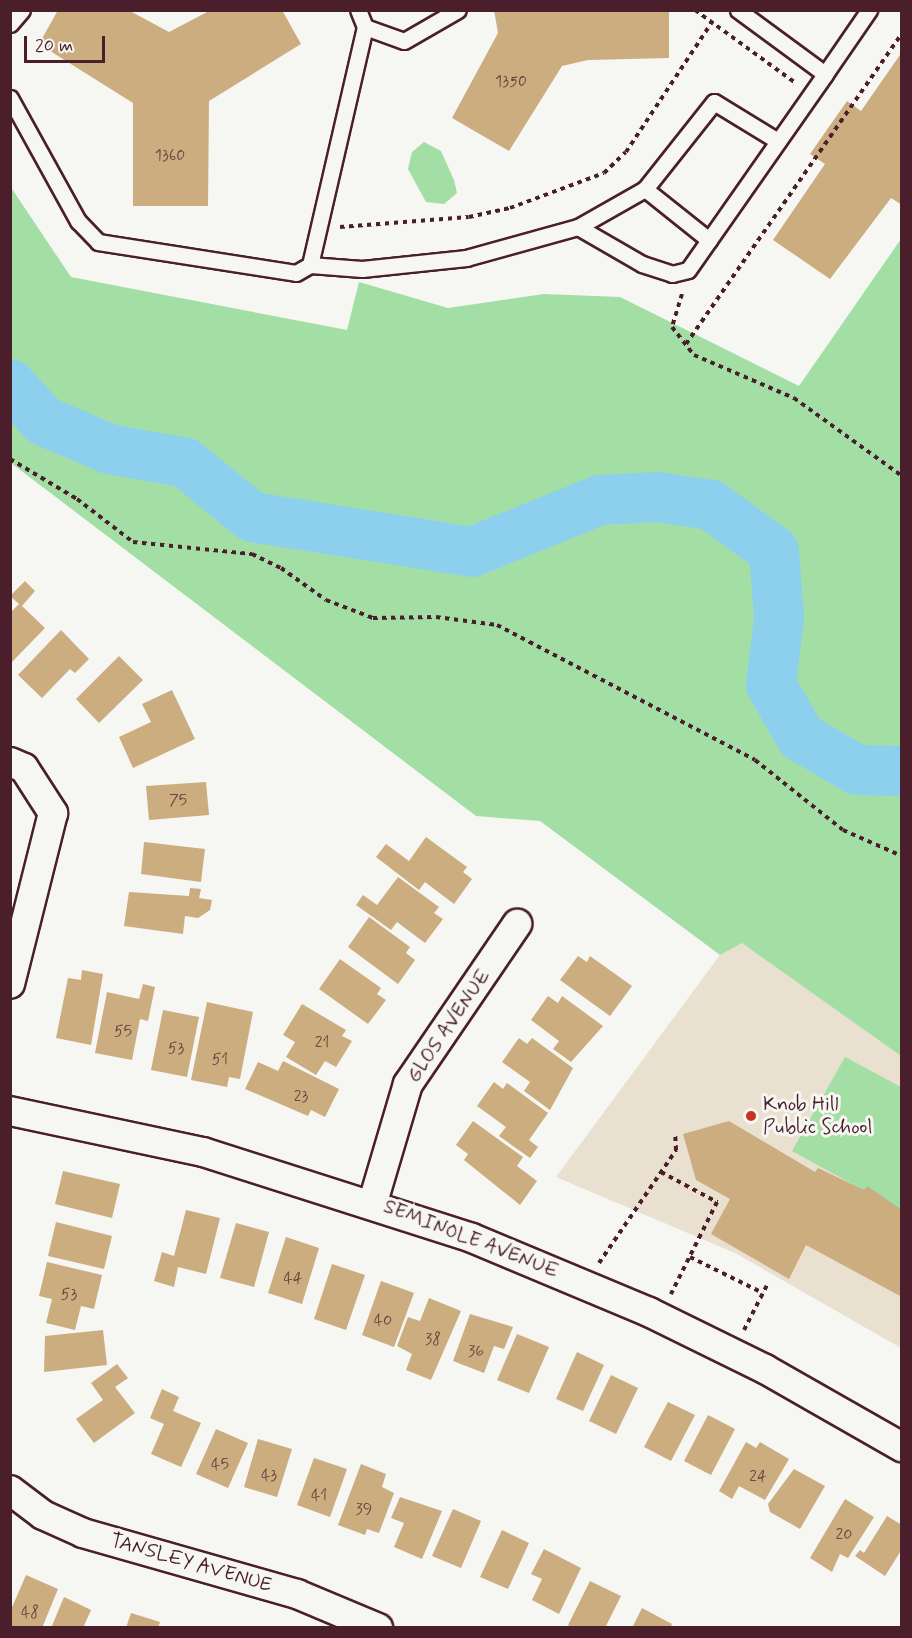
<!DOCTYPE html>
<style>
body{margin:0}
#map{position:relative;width:912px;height:1638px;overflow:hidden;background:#f6f6f2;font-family:Mynerve,sans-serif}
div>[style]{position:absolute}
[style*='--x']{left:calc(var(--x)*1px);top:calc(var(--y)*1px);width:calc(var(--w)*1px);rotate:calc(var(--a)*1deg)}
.built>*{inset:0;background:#e9e0d0}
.green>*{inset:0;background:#a3dfa5}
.river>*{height:50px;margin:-25px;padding:0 25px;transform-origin:25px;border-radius:25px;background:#8cd0ee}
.building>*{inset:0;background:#cbad80}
.path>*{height:4px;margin-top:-2px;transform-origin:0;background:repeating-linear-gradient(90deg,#4a1f2b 0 4.5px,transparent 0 9px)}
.roads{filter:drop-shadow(2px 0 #4a1f2b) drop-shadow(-2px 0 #4a1f2b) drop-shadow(0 2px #4a1f2b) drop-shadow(0 -2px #4a1f2b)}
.service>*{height:15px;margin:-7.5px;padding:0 7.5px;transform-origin:7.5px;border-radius:7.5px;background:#f6f6f2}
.minor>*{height:28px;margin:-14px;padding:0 14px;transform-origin:14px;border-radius:14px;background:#f6f6f2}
.dots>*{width:16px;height:16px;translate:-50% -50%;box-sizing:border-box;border:3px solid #f6f6f2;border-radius:50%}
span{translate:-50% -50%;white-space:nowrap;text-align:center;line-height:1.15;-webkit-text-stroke:6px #f6f6f2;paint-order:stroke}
.number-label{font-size:16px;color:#6a4240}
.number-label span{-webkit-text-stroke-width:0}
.street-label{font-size:20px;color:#4a1f2b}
.poi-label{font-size:20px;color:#4a1f2b}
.left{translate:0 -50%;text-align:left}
.frame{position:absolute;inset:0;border:12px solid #4a1f2b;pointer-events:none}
.scale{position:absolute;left:24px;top:36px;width:81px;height:27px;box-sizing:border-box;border:3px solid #4a1f2b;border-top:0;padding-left:8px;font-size:18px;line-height:21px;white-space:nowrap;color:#4a1f2b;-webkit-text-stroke:4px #f6f6f2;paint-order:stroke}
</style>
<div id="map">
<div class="built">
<div style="clip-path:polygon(742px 942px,901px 1056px,901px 1348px,735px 1253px,556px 1177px,720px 955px)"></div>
</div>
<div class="green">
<div style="clip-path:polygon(424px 142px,441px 151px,454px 180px,457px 193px,444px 204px,426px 202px,408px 169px,412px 152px)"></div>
<div style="clip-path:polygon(10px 186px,71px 277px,347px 330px,359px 282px,448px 308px,544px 294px,620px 297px,799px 386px,901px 239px,901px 1056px,742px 943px,720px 955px,540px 821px,476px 816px,11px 463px)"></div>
<div style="clip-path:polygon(845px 1057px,901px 1087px,901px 1211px,792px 1151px)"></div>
</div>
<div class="river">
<div style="--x:10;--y:384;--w:50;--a:47.4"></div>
<div style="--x:44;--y:421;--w:71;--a:23.3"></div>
<div style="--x:109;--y:449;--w:78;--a:10.3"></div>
<div style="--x:186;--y:463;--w:85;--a:39.3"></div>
<div style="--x:252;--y:517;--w:223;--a:9"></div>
<div style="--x:472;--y:552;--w:138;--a:-22.1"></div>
<div style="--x:600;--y:500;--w:57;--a:-3"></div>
<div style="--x:657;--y:497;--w:55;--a:8.4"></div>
<div style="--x:711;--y:505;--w:78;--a:36.1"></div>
<div style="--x:774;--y:551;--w:67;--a:85.7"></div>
<div style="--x:779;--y:618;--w:67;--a:96.8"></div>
<div style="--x:771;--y:685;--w:60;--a:60"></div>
<div style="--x:801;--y:737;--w:65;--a:30.5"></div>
<div style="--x:857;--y:770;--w:45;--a:1.3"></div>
</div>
<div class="building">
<div style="clip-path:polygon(58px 10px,128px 10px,169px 32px,211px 10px,282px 10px,301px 44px,209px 101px,208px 206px,133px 206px,133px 103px,39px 44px)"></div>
<div style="clip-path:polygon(494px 10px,669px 10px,669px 58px,588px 60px,562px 66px,509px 151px,452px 118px,498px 33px)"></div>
<div style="clip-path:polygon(902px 52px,902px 205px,891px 198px,830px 279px,773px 240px,825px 164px,810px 154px,847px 101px,861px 111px)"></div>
<div style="clip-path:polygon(25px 581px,35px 591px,22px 606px,45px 628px,10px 664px,10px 613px,19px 604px,10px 596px)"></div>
<div style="clip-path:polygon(61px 630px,89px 659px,75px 673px,70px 669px,42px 698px,18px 675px)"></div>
<div style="clip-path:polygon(119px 656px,143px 680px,99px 723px,76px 699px)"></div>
<div style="clip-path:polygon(172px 690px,195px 739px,133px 768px,119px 737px,151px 722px,142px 704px)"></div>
<div style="clip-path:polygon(206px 782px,209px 815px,149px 820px,146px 786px)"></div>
<div style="clip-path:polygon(426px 837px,467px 867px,463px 872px,472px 879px,454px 904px,425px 882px,419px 890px,376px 857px,386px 844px,409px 861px)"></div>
<div style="clip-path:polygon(144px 842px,205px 849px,201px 882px,141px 874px)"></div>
<div style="clip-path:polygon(398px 877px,439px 907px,434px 913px,443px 919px,425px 943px,397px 922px,391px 930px,356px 905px,363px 895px,377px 905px)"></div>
<div style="clip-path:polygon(190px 888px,201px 889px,199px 898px,212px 900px,210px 910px,198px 918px,185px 916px,183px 934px,124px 926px,129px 892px,189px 896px)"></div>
<div style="clip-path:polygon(369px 917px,410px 947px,406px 953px,415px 960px,398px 984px,348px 947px)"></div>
<div style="clip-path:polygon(578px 956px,587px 962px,590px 956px,632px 986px,610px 1016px,560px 980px)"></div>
<div style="clip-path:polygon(340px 959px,381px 988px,377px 994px,386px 1000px,368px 1024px,319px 989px)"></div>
<div style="clip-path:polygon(82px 970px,103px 974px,91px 1045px,56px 1038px,68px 978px,81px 980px)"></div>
<div style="clip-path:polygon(143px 984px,155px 987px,148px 1021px,140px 1019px,132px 1060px,95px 1053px,107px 992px,139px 999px)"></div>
<div style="clip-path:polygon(548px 996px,558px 1003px,562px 996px,603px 1026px,571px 1062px,553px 1049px,559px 1041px,531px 1020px)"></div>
<div style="clip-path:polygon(207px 1002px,253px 1012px,240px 1079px,229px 1077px,227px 1087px,191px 1080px)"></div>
<div style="clip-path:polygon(302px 1004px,346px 1030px,342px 1036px,352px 1041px,336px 1067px,325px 1061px,316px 1075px,286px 1057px,295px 1042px,283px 1035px)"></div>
<div style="clip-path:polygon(163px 1010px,199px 1017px,187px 1077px,151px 1070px)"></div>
<div style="clip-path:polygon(519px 1038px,527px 1044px,532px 1038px,573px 1068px,550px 1110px,524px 1091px,530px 1082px,502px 1062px)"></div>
<div style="clip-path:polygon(283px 1061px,339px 1089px,325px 1117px,311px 1110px,308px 1116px,245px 1089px,258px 1062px,278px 1071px)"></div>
<div style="clip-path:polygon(494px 1082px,503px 1089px,507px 1083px,548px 1113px,529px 1140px,538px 1147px,530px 1158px,499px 1136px,506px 1127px,477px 1106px)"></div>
<div style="clip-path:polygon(473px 1121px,523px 1157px,517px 1166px,537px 1181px,520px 1205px,464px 1160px,468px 1154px,456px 1145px)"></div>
<div style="clip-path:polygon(729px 1121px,815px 1172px,818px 1168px,864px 1190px,867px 1186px,902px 1210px,902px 1297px,806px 1245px,789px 1279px,711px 1234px,730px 1199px,696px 1180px,683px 1134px)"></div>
<div style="clip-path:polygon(63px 1171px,120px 1184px,112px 1218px,55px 1204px)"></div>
<div style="clip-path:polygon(186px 1210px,220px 1218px,206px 1274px,178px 1267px,174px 1287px,154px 1281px,162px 1252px,174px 1256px)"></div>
<div style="clip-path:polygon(56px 1222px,112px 1236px,104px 1269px,48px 1256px)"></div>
<div style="clip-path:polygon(236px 1223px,269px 1232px,254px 1287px,220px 1278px)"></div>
<div style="clip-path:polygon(286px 1237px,319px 1248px,302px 1304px,268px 1293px)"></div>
<div style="clip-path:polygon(47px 1262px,102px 1275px,94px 1309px,81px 1306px,75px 1330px,46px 1323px,52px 1299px,39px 1296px)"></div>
<div style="clip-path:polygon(332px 1264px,365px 1275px,346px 1330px,314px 1319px)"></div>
<div style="clip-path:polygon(381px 1281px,414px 1293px,394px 1347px,362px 1335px)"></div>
<div style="clip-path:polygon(429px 1298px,461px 1311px,431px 1380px,406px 1370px,412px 1354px,397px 1346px,408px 1317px,420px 1321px)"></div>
<div style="clip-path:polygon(470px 1314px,513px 1327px,504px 1349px,494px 1346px,484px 1373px,453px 1361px)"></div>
<div style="clip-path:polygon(103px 1330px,107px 1365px,44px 1372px,45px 1336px)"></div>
<div style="clip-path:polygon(517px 1334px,549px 1347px,529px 1393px,497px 1380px)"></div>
<div style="clip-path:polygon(577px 1352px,604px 1365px,583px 1411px,556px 1399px)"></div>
<div style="clip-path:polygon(117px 1364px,128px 1378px,115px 1387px,135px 1413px,94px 1443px,76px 1419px,103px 1400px,91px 1383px)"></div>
<div style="clip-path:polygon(611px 1375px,638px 1388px,616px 1434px,589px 1421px)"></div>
<div style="clip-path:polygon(162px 1389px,179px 1397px,173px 1411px,201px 1423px,181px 1467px,151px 1454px,164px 1424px,150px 1418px)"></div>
<div style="clip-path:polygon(668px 1402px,695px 1415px,671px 1461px,644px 1447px)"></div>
<div style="clip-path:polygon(708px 1415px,735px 1429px,711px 1475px,684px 1461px)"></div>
<div style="clip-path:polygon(216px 1429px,248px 1443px,228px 1488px,196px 1474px)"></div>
<div style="clip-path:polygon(258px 1439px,292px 1449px,277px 1497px,244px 1487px)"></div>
<div style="clip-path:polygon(746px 1442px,756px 1448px,760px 1442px,789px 1459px,765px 1500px,739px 1486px,732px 1499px,719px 1491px)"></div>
<div style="clip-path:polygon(314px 1458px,347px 1469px,330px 1517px,297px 1505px)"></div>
<div style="clip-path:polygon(361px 1464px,386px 1474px,382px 1487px,394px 1493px,379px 1533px,367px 1529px,365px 1535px,338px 1525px)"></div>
<div style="clip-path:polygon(794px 1469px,825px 1486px,800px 1529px,770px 1512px,768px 1504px)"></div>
<div style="clip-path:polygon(400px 1497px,442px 1511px,422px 1559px,394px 1547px,404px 1523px,391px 1518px)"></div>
<div style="clip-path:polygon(845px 1499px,874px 1517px,848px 1558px,840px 1554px,832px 1572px,810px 1558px)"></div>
<div style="clip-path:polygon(453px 1509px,481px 1521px,461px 1568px,432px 1556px)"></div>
<div style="clip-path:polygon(887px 1516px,902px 1525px,902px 1549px,885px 1576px,855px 1556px,860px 1550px,864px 1553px)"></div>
<div style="clip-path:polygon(502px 1530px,529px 1543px,508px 1589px,480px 1577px)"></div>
<div style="clip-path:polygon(544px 1549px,581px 1568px,559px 1614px,532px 1600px,542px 1579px,531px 1574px)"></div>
<div style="clip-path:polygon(26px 1575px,58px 1589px,42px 1628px,10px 1628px,10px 1612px)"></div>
<div style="clip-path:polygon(590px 1581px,621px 1596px,605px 1628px,573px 1628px,568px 1625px)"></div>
<div style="clip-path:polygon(64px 1597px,91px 1610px,83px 1628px,51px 1628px)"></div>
<div style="clip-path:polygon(642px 1608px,672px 1624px,670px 1628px,632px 1628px)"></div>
<div style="clip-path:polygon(131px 1613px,160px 1622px,158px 1628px,126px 1628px)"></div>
</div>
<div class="path">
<div style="--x:695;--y:10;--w:122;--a:36"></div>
<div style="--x:340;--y:227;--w:129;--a:-4.4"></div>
<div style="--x:469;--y:217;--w:42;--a:-12.4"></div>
<div style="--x:510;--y:208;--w:100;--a:-20.4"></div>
<div style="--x:604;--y:173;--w:30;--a:-44"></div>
<div style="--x:626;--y:152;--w:156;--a:-56.5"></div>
<div style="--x:682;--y:294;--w:34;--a:107"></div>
<div style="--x:672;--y:327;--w:36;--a:52"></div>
<div style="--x:694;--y:355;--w:109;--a:23.3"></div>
<div style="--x:794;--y:398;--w:133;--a:35.8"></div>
<div style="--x:686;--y:344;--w:379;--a:-55.2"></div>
<div style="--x:10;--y:459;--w:78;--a:30.8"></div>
<div style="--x:77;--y:499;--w:71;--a:37.5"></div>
<div style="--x:133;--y:542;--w:120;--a:5.8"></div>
<div style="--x:252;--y:554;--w:32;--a:26"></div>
<div style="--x:281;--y:568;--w:55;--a:35.4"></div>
<div style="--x:326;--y:600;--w:50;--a:21"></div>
<div style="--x:373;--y:618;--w:63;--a:-0.9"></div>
<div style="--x:436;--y:617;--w:62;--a:7.5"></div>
<div style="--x:497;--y:625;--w:291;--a:27.6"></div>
<div style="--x:755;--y:760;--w:112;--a:38.5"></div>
<div style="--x:843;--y:830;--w:64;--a:23.8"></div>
<div style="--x:661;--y:1172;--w:64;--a:28.2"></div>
<div style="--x:717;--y:1202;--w:103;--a:116.6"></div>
<div style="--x:690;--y:1257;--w:81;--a:26.3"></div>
<div style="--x:599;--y:1263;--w:137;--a:-55.7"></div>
<div style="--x:676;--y:1150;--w:18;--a:-93"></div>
<div style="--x:744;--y:1330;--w:53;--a:-62.9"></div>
</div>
<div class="roads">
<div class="service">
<div style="--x:10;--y:24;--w:18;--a:-49"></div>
<div style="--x:365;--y:27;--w:41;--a:19.7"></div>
<div style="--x:404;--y:41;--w:62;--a:-29.9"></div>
<div style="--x:825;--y:74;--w:78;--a:-55.5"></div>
<div style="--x:10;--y:98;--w:141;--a:61.1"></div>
<div style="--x:78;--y:221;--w:29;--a:46"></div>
<div style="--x:98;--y:242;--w:200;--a:8.9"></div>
<div style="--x:296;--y:273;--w:16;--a:-30"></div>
<div style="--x:310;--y:265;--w:244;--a:-77"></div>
<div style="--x:365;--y:27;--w:18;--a:-112"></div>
<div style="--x:645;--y:189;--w:111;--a:-51.6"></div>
<div style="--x:714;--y:102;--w:75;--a:31.4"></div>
<div style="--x:578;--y:227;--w:77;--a:-29.6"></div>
<div style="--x:645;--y:189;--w:82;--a:38.6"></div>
<div style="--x:310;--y:265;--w:52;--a:4.4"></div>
<div style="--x:362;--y:269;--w:105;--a:-6"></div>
<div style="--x:466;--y:258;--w:116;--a:-15.5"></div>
<div style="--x:578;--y:227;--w:74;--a:30"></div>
<div style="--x:642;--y:264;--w:32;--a:18"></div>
<div style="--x:672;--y:274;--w:16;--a:-14"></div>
<div style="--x:688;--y:270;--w:239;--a:-55"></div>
<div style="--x:825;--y:74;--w:108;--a:-143.7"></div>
</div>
<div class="minor">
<div style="--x:10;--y:762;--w:15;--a:23"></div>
<div style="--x:24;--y:768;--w:54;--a:57.2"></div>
<div style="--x:53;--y:813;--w:176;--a:104.1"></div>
<div style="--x:10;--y:1111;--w:197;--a:12"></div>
<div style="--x:203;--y:1152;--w:282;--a:17.7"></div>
<div style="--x:472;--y:1238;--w:192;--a:22.7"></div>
<div style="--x:649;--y:1312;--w:129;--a:26.2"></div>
<div style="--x:765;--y:1369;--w:158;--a:29.7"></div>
<div style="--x:373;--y:1202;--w:123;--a:-73.5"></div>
<div style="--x:408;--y:1084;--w:194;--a:-55.7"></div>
<div style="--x:10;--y:1490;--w:41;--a:37.1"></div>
<div style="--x:43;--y:1515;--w:44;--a:24.2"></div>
<div style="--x:83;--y:1533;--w:223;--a:15.9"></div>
<div style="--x:297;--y:1594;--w:88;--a:22.8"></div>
</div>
</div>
<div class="dots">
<div style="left:751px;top:1116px;background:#c8321e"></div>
</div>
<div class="number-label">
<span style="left:511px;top:82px">1350</span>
<span style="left:170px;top:156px">1360</span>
<span style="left:178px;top:801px">75</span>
<span style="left:123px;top:1032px">55</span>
<span style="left:322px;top:1043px">21</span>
<span style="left:176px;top:1049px">53</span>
<span style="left:220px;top:1060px">51</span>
<span style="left:301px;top:1097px">23</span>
<span style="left:293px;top:1279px">44</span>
<span style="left:69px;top:1295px">53</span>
<span style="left:383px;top:1321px">40</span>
<span style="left:433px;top:1340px">38</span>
<span style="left:476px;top:1352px">36</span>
<span style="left:220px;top:1465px">45</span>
<span style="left:269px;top:1476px">43</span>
<span style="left:758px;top:1477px">24</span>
<span style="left:319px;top:1496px">41</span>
<span style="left:364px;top:1510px">39</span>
<span style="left:844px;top:1535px">20</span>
<span style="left:30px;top:1613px">48</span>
</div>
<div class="street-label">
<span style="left:449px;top:1026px;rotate:-56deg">GLOS AVENUE</span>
<span style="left:471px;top:1239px;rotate:21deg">SEMINOLE AVENUE</span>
<span style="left:191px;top:1563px;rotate:16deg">TANSLEY AVENUE</span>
</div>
<div class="poi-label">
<span class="left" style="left:763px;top:1116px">Knob Hill<br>Public School</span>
</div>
<div class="frame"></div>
<div class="scale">20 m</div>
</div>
